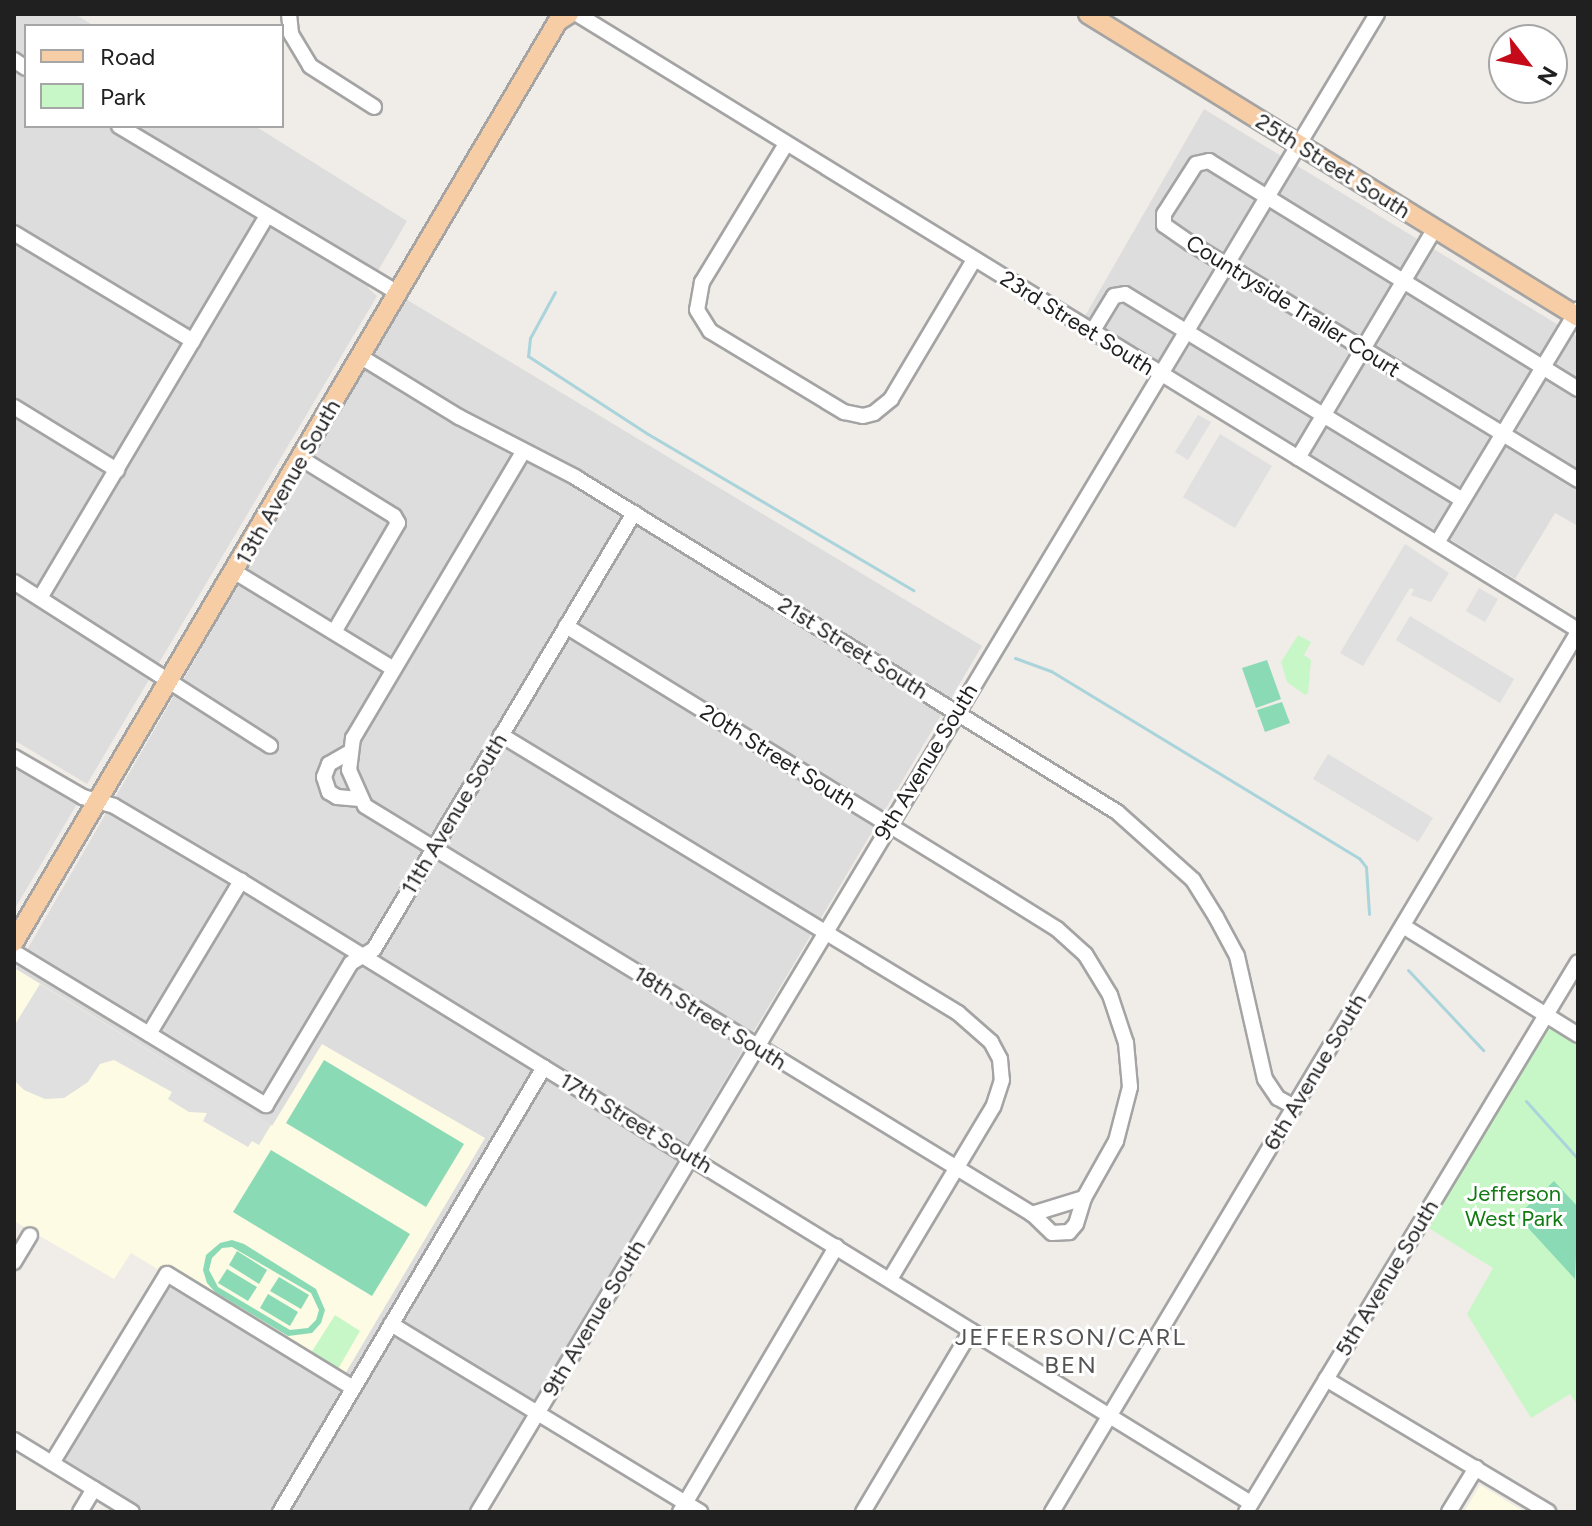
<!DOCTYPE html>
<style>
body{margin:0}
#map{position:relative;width:1592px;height:1526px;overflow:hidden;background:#f0ece7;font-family:Figtree,sans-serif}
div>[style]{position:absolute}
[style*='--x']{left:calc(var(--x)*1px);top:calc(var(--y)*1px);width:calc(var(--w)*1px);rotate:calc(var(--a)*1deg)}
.residential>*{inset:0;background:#dedddd}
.education>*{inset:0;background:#fdfbe3}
.park>*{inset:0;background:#c7f7c7}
.pitch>*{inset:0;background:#8adab5}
.parking>*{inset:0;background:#e0e0e0}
.stream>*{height:3px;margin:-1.5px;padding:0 1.5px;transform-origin:1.5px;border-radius:1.5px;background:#aad4db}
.roads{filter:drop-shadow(2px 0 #a4a4a4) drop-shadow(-2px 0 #a4a4a4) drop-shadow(0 2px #a4a4a4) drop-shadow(0 -2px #a4a4a4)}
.minor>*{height:14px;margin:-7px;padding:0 7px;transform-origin:7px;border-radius:7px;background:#fff}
.major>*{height:18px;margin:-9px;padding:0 9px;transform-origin:9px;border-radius:9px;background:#f7cda5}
span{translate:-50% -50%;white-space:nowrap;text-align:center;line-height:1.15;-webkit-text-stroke:6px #fff;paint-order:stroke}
.street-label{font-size:22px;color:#202020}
.park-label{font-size:22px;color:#127a12}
.neighbourhood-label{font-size:24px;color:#535353;letter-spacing:2px}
.frame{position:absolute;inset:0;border:16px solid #202020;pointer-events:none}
.legend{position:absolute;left:24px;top:24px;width:260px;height:104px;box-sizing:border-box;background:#fff;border:2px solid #a6a6a6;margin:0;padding:10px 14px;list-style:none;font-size:24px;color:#202020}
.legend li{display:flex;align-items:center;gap:16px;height:40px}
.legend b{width:40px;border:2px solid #a6a6a6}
.north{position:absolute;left:1488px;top:24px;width:80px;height:80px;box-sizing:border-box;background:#fff;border:2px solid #a6a6a6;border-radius:50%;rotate:121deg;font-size:22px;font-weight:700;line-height:32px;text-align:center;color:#202020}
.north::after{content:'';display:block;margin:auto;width:28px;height:36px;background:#c50b1a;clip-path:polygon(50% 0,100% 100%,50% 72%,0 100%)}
</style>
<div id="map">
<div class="residential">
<div style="clip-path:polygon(14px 14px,75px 14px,94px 26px,26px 26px,26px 126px,255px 126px,407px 221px,368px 288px,377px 296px,87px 784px,14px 740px)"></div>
<div style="clip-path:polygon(1204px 109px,1578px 337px,1578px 526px,1555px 513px,1515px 579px,1085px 316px)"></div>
<div style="clip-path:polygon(404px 298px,982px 646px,469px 1512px,146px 1512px,64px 1462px,172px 1278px,273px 1126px,16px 969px)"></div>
<div style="clip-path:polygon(14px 765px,77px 804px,14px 910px)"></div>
</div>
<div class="education">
<div style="clip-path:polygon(16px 969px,272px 1126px,322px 1044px,485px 1138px,345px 1374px,177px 1272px,172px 1278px,131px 1253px,114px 1279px,14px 1221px)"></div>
<div style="clip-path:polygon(1480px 1485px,1525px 1512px,1464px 1512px)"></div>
</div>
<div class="park">
<div style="clip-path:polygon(1298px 635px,1311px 642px,1304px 655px,1311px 660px,1308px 693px,1305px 695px,1287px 682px,1281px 662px)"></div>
<div style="clip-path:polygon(1550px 1022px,1578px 1043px,1578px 1406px,1570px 1394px,1531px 1418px,1467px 1314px,1493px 1268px,1427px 1227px)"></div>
<div style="clip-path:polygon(335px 1315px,360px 1331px,338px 1369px,311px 1353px)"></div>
</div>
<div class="pitch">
<div style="clip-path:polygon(1267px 660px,1281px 699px,1256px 708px,1242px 668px)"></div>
<div style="clip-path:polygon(1282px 702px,1290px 723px,1265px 732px,1257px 710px)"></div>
<div style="clip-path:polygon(324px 1060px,464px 1144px,426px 1207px,286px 1123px)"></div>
<div style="clip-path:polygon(271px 1150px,410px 1234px,372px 1296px,233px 1212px)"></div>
<div style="clip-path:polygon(1554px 1181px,1578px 1207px,1575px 1279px,1517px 1216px)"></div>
<div style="clip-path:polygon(evenodd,232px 1240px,244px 1244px,316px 1289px,325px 1310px,321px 1323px,312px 1333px,288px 1336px,215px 1292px,207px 1283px,203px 1270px,206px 1255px,220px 1243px,232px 1240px,232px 1247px,311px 1293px,319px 1310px,316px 1320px,308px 1328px,290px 1330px,218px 1287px,209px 1270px,212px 1258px,222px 1248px,232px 1247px)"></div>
<div style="clip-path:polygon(237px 1251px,267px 1270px,259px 1284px,229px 1265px)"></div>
<div style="clip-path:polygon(227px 1269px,257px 1287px,248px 1301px,218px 1283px)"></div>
<div style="clip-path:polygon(279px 1277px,309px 1295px,301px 1309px,270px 1291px)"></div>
<div style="clip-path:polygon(268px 1294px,298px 1312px,290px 1326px,260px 1308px)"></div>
</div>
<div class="parking">
<div style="clip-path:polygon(1198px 415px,1211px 422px,1188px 460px,1175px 452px)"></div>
<div style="clip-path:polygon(1220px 434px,1272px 466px,1235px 528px,1183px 497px)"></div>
<div style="clip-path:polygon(1405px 544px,1449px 573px,1431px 602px,1411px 595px,1414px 590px,1410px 588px,1363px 666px,1340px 653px)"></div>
<div style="clip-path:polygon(1479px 588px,1498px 599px,1485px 622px,1466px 611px)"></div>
<div style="clip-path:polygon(1410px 616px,1514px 679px,1500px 703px,1396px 640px)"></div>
<div style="clip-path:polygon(1328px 754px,1433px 818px,1418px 842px,1313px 779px)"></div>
<div style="clip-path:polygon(40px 984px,271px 1125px,259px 1145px,252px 1141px,248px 1147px,203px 1121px,207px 1113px,189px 1112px,168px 1099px,172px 1092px,114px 1060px,100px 1064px,88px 1082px,64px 1098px,45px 1099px,24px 1090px,14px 1080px,14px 1026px)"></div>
</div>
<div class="stream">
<div style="--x:555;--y:292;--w:52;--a:118.5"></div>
<div style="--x:530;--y:338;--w:18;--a:96"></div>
<div style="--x:528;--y:356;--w:143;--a:33"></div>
<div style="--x:648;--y:434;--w:308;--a:30.5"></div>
<div style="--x:1015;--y:658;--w:38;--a:20"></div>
<div style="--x:1051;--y:671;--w:360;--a:31.3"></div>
<div style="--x:1359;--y:858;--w:11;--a:52"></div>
<div style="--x:1366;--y:867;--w:47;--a:86.3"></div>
<div style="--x:1408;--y:970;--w:110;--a:46.8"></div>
<div style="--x:1526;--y:1101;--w:78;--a:48.1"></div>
</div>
<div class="roads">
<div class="minor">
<div style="--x:289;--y:14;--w:20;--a:84"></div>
<div style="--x:291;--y:34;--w:37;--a:59"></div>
<div style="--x:310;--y:66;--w:76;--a:32.6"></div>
<div style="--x:577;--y:14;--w:1175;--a:31.61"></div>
<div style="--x:14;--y:60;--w:14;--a:34"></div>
<div style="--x:119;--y:126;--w:325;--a:30.9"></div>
<div style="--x:786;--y:144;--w:162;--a:121.3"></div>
<div style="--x:702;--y:282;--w:28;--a:100"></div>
<div style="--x:697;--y:310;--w:25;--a:58"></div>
<div style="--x:710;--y:331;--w:157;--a:31.2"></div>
<div style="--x:844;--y:412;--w:19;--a:12"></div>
<div style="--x:863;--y:416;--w:11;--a:-15"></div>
<div style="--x:874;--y:413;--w:22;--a:-39"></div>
<div style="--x:891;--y:399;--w:162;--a:-59.2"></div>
<div style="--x:14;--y:233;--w:209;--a:31.1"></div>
<div style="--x:1092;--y:332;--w:42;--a:-58.6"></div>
<div style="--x:1114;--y:296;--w:11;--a:-10"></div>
<div style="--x:1125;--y:294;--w:395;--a:31.4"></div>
<div style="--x:361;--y:357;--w:115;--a:31.5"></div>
<div style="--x:459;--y:417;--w:131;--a:27.3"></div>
<div style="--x:575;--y:477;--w:637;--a:31.72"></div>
<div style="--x:1117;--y:812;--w:102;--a:41.8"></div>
<div style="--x:1193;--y:880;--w:44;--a:58.1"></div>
<div style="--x:1216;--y:917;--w:44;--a:61.7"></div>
<div style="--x:1237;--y:956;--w:126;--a:77.2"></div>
<div style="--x:1265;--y:1079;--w:23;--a:56"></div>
<div style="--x:1278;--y:1098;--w:18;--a:29"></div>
<div style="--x:1578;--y:389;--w:434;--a:-148.3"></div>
<div style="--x:1209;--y:161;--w:13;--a:167"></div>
<div style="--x:1196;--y:164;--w:59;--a:122.6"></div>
<div style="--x:1164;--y:214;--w:11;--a:90"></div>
<div style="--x:1164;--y:225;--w:32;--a:35"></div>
<div style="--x:1190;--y:243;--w:455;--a:31.4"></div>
<div style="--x:14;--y:407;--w:121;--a:31.5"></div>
<div style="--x:523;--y:452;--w:333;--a:120.7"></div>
<div style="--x:353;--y:738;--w:32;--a:97"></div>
<div style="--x:349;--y:770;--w:39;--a:66"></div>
<div style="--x:365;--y:806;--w:782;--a:31.45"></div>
<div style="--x:1032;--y:1214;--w:54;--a:-17.1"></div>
<div style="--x:1298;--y:458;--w:265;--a:-59.2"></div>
<div style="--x:302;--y:459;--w:108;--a:31.8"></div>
<div style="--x:394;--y:516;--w:8;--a:60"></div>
<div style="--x:398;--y:523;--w:126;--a:120.4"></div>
<div style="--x:1437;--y:543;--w:273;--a:-58.9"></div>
<div style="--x:235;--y:572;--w:186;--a:31.4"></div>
<div style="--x:14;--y:582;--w:304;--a:32.6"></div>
<div style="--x:40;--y:598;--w:444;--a:-59.3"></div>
<div style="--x:566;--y:626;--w:501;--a:31.63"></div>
<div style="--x:993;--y:889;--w:75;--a:32"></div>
<div style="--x:1057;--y:929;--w:38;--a:42"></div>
<div style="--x:1085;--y:954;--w:48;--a:58.6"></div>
<div style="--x:1110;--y:995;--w:51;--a:71.6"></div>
<div style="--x:1126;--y:1043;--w:44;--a:84.8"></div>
<div style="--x:1130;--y:1087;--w:56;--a:104.5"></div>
<div style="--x:1116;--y:1141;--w:65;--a:119.3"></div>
<div style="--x:1084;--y:1198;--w:27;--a:107"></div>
<div style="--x:1076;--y:1224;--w:11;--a:131"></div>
<div style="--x:1069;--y:1232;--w:17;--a:177"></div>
<div style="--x:1052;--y:1233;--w:28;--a:-136"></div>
<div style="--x:501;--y:735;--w:535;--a:31.31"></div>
<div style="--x:958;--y:1013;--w:44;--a:41.3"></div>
<div style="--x:991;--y:1042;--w:19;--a:62"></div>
<div style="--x:1000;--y:1059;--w:21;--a:85"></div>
<div style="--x:1002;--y:1080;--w:28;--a:108"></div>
<div style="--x:993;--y:1107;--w:200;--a:120.9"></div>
<div style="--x:348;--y:753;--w:22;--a:150"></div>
<div style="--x:329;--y:764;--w:14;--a:111"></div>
<div style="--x:324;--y:777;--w:16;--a:72"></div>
<div style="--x:329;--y:792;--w:9;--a:32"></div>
<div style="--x:337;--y:797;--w:23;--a:5"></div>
<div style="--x:14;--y:757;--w:80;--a:30.1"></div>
<div style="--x:83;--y:797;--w:32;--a:16"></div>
<div style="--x:114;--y:806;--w:147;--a:30.6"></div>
<div style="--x:241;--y:881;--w:1186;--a:31.63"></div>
<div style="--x:1403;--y:926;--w:206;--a:31.9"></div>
<div style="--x:14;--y:952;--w:295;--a:31.3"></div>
<div style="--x:266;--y:1105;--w:165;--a:-59.1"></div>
<div style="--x:351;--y:963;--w:27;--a:-31"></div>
<div style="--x:374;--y:949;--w:508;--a:-59.19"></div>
<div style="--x:149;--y:1034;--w:179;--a:-59"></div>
<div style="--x:14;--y:1262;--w:31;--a:-59"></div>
<div style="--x:391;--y:1324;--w:362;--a:31.3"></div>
<div style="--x:1326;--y:1379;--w:259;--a:30.9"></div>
<div style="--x:14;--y:1440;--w:138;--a:31.4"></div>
<div style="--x:52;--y:1463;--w:221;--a:-58.7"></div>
<div style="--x:167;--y:1274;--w:218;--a:31.5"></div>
<div style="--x:80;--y:1512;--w:27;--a:-59"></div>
<div style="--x:280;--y:1512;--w:517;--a:-59.32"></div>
<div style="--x:478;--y:1512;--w:1747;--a:-59.03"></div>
<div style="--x:680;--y:1512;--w:308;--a:-59.5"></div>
<div style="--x:863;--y:1512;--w:211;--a:-59.2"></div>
<div style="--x:1052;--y:1512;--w:1025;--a:-59.13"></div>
<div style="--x:1246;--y:1512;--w:642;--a:-58.88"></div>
<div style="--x:1449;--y:1512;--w:52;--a:-58.5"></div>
</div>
<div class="major">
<div style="--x:1088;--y:14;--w:576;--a:31.73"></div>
<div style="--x:14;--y:942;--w:1070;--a:-59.43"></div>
<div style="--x:558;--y:21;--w:13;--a:-32"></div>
</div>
</div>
<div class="street-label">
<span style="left:1333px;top:166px;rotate:32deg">25th Street South</span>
<span style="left:1293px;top:306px;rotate:32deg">Countryside Trailer Court</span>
<span style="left:1077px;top:323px;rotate:32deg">23rd Street South</span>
<span style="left:288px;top:482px;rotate:-60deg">13th Avenue South</span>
<span style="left:853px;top:648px;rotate:32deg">21st Street South</span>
<span style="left:778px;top:757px;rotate:32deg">20th Street South</span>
<span style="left:926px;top:762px;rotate:-59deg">9th Avenue South</span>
<span style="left:454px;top:814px;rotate:-59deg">11th Avenue South</span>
<span style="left:710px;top:1018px;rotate:32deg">18th Street South</span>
<span style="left:1315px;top:1072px;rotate:-59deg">6th Avenue South</span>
<span style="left:636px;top:1123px;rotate:31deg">17th Street South</span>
<span style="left:1387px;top:1278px;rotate:-59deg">5th Avenue South</span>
<span style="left:594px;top:1318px;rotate:-59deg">9th Avenue South</span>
</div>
<div class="park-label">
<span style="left:1514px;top:1206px">Jefferson<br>West Park</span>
</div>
<div class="neighbourhood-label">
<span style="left:1071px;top:1351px">JEFFERSON/CARL<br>BEN</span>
</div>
<div class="frame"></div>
<ul class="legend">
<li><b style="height:10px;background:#f7cda5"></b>Road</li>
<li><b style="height:22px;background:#c7f7c7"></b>Park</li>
</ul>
<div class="north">N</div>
</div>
